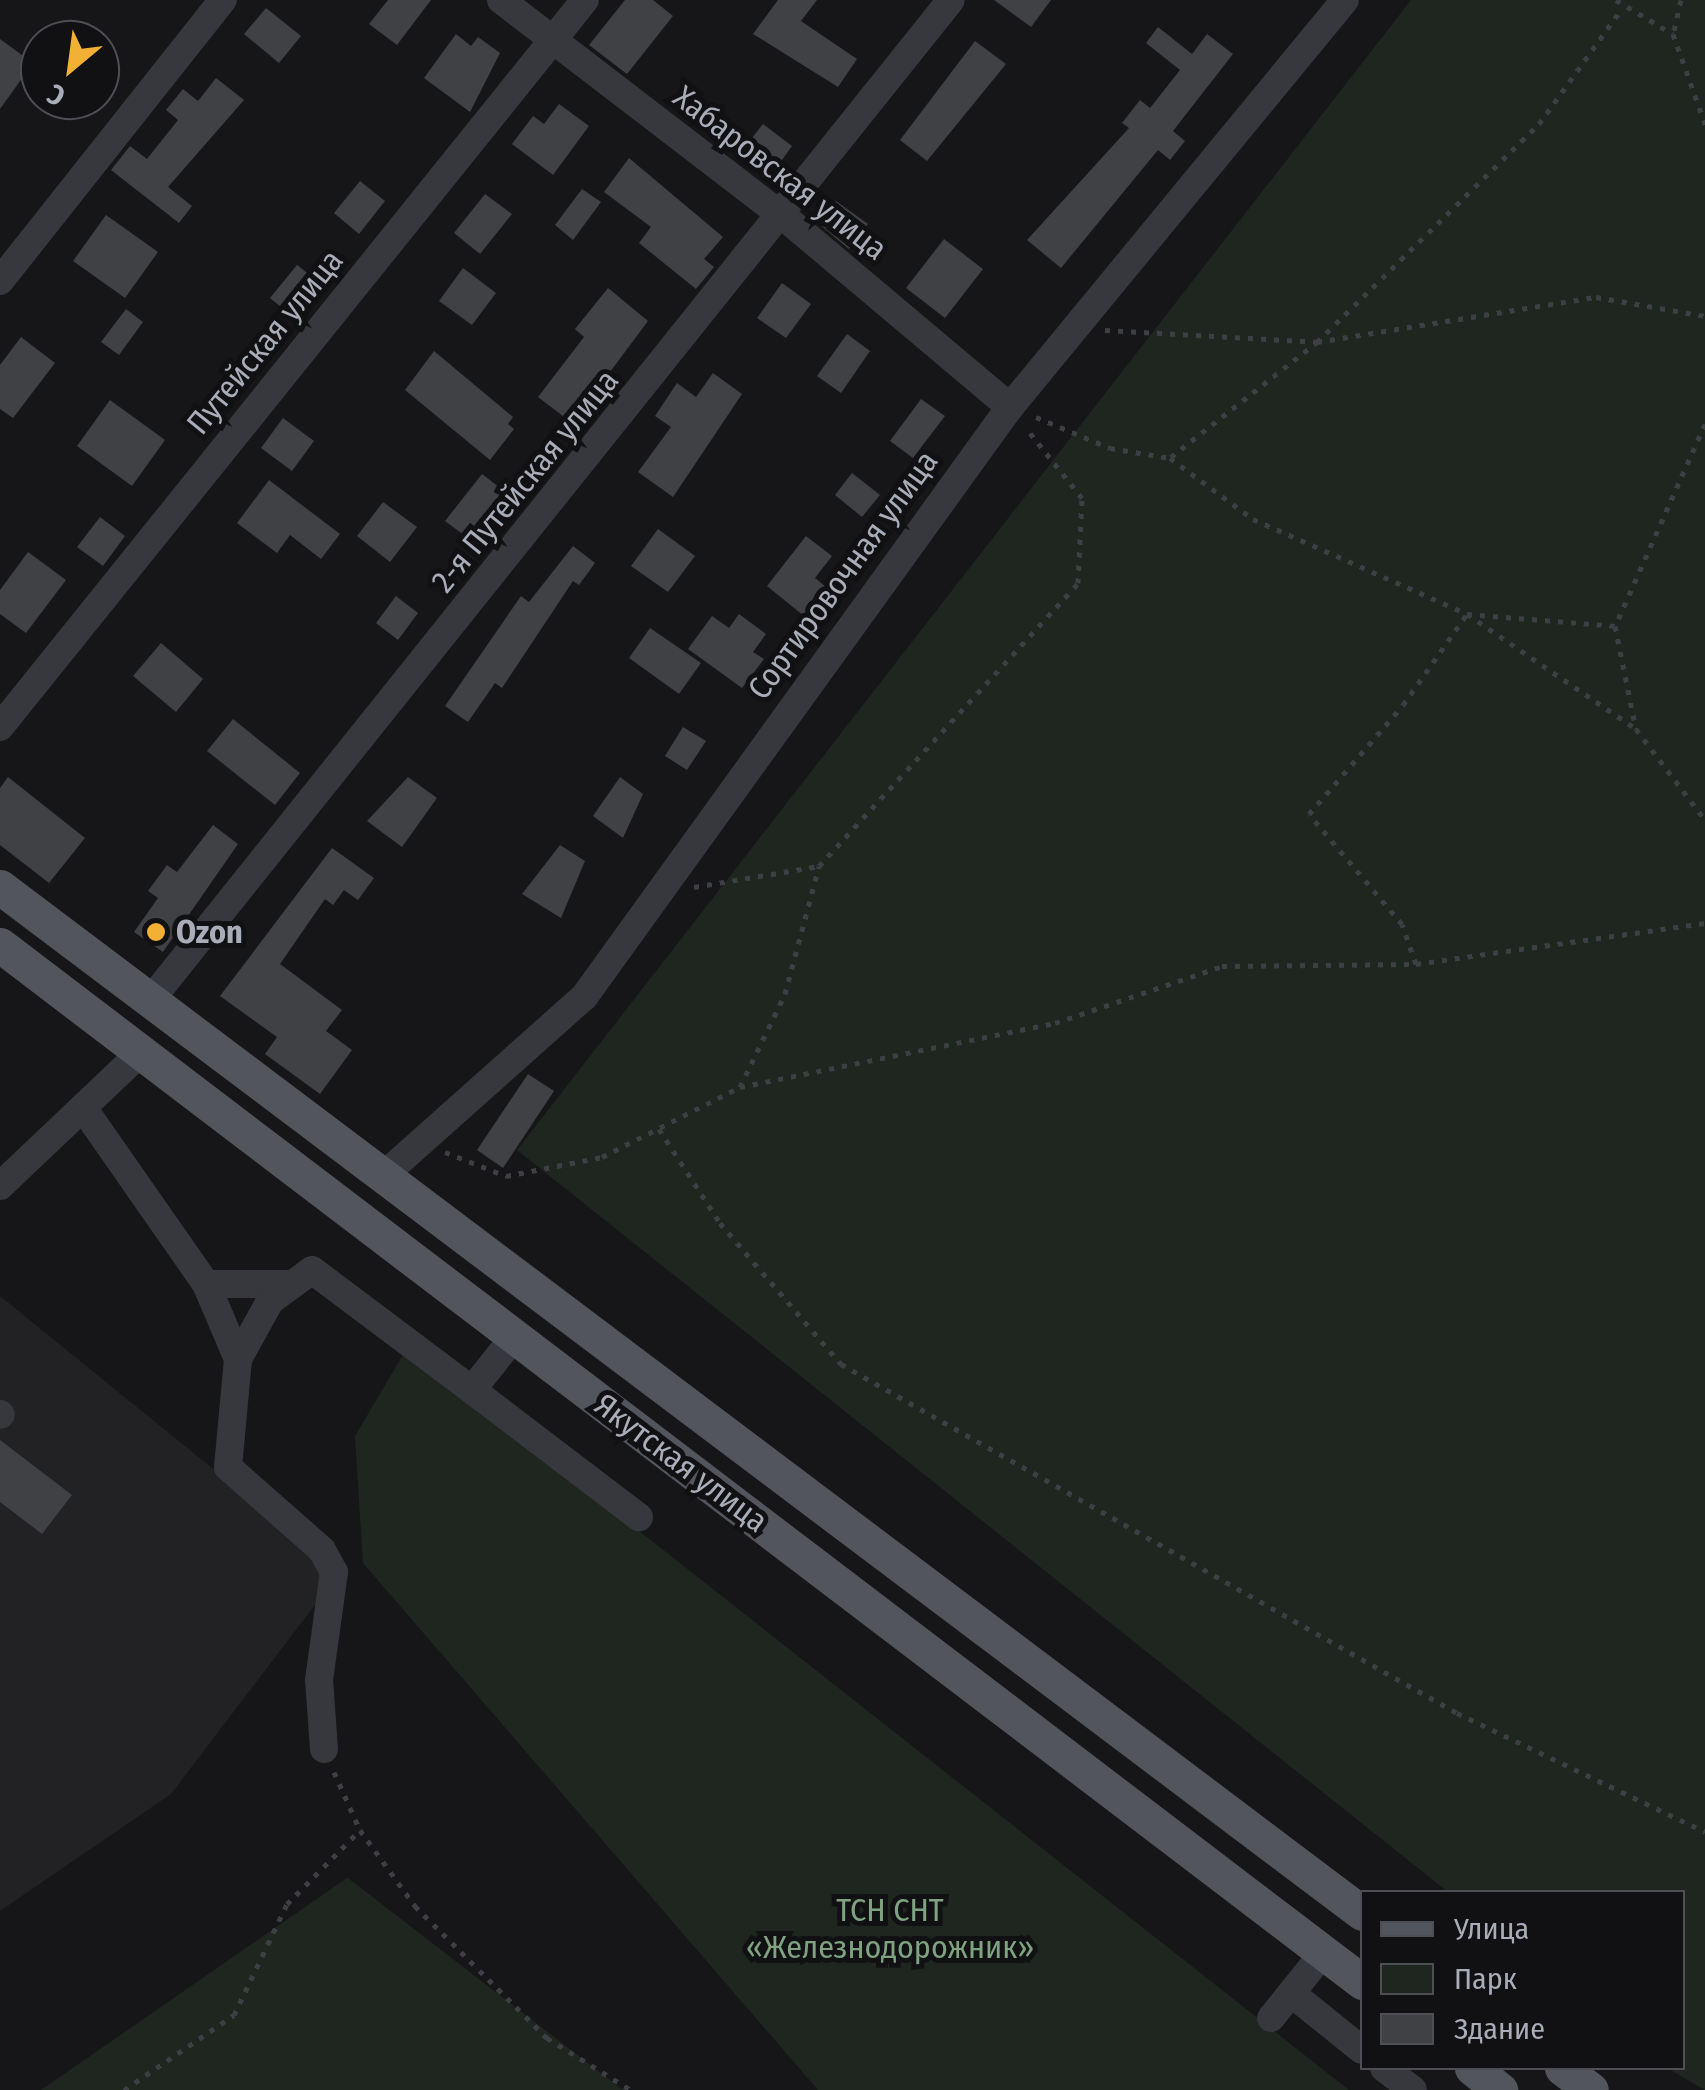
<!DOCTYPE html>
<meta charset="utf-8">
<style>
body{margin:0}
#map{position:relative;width:1705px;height:2090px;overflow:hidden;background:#161618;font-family:"Fira Sans Condensed",sans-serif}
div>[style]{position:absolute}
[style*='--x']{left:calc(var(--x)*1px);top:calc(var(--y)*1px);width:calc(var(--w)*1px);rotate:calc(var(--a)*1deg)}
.built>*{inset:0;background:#222225}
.green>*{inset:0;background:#1e261f}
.building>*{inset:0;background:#404145}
.path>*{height:5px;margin-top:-2.5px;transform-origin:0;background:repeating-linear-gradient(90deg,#3d3f44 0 5px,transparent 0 13px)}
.minor>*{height:28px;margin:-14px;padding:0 14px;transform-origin:14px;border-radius:14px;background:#37383d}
.major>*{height:35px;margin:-17.5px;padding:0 17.5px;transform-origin:17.5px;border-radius:17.5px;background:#53555c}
.dots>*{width:28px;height:28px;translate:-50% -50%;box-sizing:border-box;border:5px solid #111113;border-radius:50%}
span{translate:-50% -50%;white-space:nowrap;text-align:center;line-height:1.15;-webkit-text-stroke:10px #111113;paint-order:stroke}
.street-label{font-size:32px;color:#a8adb8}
.poi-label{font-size:32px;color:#a8adb8;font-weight:700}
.left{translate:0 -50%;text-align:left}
.park-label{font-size:32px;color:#7fa381}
.legend{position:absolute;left:1360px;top:1890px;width:325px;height:180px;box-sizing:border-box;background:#111113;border:2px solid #4d4f55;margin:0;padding:12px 18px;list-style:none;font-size:30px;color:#a8adb8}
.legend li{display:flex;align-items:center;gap:20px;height:50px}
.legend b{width:50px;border:2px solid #4d4f55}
.north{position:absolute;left:20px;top:20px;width:100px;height:100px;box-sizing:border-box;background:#111113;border:2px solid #4d4f55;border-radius:50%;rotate:209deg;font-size:28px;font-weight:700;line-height:40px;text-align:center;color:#a8adb8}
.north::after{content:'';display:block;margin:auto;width:35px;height:45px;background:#f2b134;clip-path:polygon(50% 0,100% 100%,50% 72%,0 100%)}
</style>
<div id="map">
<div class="built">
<div style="clip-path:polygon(0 1296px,340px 1572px,171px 1794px,0 1911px)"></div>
</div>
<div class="green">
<div style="clip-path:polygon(1411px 0,1705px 0,1705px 2090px,1667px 2068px,1682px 2068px,1682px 1892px,1448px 1892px,517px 1150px)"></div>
<div style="clip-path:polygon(407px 1348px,1349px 2090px,818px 2090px,363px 1563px,355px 1436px)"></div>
<div style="clip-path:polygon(348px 1878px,623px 2090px,41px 2090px,347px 1878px)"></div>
</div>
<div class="building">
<div style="clip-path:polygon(388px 0,431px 0,397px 45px,369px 24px)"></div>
<div style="clip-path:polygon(625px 0,653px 0,673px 16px,627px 74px,589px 45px)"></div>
<div style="clip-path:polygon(778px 0,817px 0,801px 21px,857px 59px,838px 87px,753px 34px)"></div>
<div style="clip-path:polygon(994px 0,1051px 0,1031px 27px)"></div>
<div style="clip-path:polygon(266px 8px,301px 36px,279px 63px,244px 34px)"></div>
<div style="clip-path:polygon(1158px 27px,1192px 54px,1207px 34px,1233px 54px,1173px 131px,1185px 141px,1170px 160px,1158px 150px,1061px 268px,1027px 240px,1129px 128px,1122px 123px,1140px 100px,1150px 108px,1180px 70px,1146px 43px)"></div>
<div style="clip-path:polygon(456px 34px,471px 46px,478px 37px,500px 53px,470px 112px,424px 78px)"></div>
<div style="clip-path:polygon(0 39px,33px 63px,0 109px)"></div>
<div style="clip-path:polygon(975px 41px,1006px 64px,927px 161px,900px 140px)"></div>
<div style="clip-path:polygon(216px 78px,244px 100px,168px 187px,192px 206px,179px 223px,111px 170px,130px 146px,147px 159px,178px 120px,166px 110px,183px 89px,198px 101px)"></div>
<div style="clip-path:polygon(559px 104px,589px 126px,553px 175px,512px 144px,533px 116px,544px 124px)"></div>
<div style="clip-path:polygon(763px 124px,792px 146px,774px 171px,744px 148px)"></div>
<div style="clip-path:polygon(629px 158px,723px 237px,704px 259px,714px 267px,696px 289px,639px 243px,651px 227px,604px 192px)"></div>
<div style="clip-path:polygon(360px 181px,385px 201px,359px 234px,334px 213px)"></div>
<div style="clip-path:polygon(582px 189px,601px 202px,573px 240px,555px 225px)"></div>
<div style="clip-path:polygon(485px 194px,512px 214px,480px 254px,454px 233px)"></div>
<div style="clip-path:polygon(836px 201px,868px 224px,849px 249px,819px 224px)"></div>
<div style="clip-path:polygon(106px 215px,158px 252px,125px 298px,73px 261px)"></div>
<div style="clip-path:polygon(944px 239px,983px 269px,945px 318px,906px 288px)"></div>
<div style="clip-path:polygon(297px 265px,319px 282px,291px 315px,270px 298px)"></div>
<div style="clip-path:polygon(463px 268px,496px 293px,472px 325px,439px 301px)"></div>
<div style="clip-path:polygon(782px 283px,811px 304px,786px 338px,757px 318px)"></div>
<div style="clip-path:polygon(608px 288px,648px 321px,572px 423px,538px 397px,584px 337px,575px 329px)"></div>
<div style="clip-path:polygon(126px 309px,143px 322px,119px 355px,101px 342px)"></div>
<div style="clip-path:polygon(847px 334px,870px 351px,841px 393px,817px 376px)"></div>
<div style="clip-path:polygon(21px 337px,55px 363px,13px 418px,0 409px,0 365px)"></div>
<div style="clip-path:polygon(434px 351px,513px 417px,508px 424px,514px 429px,490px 460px,405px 390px)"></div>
<div style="clip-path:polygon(713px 373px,742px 394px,673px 497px,638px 472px,671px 427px,655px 416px,677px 383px,696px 397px)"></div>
<div style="clip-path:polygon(921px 399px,945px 416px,913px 458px,890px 441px)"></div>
<div style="clip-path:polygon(110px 400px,165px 440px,132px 486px,77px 446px)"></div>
<div style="clip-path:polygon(283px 418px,314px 441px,292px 471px,261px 448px)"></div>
<div style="clip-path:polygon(852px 473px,880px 495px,862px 517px,835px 495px)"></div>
<div style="clip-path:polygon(482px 474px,512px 497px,476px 544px,445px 521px)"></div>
<div style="clip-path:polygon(269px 480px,340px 534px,321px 559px,290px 535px,277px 553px,237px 523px)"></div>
<div style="clip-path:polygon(383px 502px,417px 527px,390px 562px,357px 536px)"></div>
<div style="clip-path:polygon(100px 517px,125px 536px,103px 566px,77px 547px)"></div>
<div style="clip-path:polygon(658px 529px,695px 556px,668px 592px,631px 566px)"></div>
<div style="clip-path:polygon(806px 536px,832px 556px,815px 578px,826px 587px,804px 616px,767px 586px)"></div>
<div style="clip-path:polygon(573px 546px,595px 563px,579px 585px,573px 581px,502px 688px,495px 683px,468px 722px,445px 706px,521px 596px,529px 602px)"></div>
<div style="clip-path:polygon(28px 552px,66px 580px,26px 633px,0 614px,0 590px)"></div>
<div style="clip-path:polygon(396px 596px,418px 613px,398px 640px,376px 623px)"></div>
<div style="clip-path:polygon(739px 614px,766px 634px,753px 652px,764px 659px,742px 688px,688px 649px,712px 616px,729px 628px)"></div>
<div style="clip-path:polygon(650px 628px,701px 663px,679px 694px,629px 658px)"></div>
<div style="clip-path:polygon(161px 643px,203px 679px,176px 712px,133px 676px)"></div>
<div style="clip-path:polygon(233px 719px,300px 773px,275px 805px,207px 751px)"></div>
<div style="clip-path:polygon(683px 727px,706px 741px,687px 770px,665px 756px)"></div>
<div style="clip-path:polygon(8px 777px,85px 838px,49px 883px,0 845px,0 788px)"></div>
<div style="clip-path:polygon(408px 777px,437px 798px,402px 847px,367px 821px)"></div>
<div style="clip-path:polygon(620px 777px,643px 794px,623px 838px,593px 816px)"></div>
<div style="clip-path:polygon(213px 825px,238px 844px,163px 952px,134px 932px,158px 898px,148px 891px,167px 865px,177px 872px)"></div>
<div style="clip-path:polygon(560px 845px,585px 861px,561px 918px,522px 894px)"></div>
<div style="clip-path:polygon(332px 848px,374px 878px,358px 900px,344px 890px,333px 905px,325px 899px,280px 964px,342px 1010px,326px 1031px,352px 1050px,320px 1094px,265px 1054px,277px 1037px,220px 996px)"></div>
<div style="clip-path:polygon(528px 1074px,554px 1091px,503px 1168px,477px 1150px)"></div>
<div style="clip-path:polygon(0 1440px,72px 1495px,42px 1534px,0 1502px)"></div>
</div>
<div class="path">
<div style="--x:1616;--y:0;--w:66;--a:30.8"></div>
<div style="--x:1681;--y:0;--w:35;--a:103"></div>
<div style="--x:1673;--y:34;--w:96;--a:70.4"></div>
<div style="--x:1105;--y:330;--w:212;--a:3.2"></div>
<div style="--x:1317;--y:342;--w:283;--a:-9.2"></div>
<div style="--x:1596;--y:297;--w:111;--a:9.9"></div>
<div style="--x:1036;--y:417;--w:80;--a:22.7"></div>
<div style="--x:1110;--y:448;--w:61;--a:9.5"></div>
<div style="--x:1170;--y:458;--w:103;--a:36.3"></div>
<div style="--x:1253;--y:519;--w:234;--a:23.9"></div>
<div style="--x:1467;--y:614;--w:148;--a:4.6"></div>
<div style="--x:1705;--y:424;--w:221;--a:114"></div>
<div style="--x:1615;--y:626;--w:105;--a:78.5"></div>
<div style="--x:1636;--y:729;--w:114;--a:52.8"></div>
<div style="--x:1171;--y:457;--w:186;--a:-38.2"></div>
<div style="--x:1317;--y:342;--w:311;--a:-44.5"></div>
<div style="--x:1539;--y:124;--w:140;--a:-54.3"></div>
<div style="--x:694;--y:887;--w:127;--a:-9.5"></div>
<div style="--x:819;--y:866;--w:384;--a:-47.5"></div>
<div style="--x:1078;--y:583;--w:85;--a:-87.3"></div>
<div style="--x:1082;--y:498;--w:88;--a:-128.6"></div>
<div style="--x:1416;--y:964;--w:42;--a:-109.3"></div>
<div style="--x:1402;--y:924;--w:144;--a:-130.2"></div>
<div style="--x:1309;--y:814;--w:144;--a:-49.2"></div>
<div style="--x:1403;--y:705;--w:111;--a:-54.9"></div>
<div style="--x:1467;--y:614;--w:204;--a:34.2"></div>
<div style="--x:740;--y:1087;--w:103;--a:-64.2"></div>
<div style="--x:785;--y:994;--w:132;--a:-75.1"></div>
<div style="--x:659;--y:1129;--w:112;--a:57"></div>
<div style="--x:720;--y:1223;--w:186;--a:49.4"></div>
<div style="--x:841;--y:1364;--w:708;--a:29.53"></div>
<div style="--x:1457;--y:1713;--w:275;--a:25.6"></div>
<div style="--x:445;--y:1152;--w:66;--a:21.5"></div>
<div style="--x:506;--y:1176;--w:98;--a:-11.2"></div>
<div style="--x:602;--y:1157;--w:155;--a:-26.9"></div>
<div style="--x:740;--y:1087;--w:321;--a:-11.5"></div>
<div style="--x:1055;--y:1023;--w:176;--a:-18.8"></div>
<div style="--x:1222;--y:966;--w:194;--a:-0.6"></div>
<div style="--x:1416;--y:964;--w:292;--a:-8.1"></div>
<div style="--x:334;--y:1772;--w:64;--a:65.9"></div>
<div style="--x:360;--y:1830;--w:94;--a:54.1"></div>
<div style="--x:415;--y:1906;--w:187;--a:45"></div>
<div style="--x:547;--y:2038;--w:99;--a:31.8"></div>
<div style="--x:124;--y:2090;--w:133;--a:-34.3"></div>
<div style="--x:234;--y:2015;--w:123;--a:-64.5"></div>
<div style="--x:287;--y:1904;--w:104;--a:-45.4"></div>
</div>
<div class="minor">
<div style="--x:501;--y:0;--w:355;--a:37.5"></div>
<div style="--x:783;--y:216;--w:297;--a:40.1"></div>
<div style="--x:0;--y:281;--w:359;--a:-51.6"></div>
<div style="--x:0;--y:727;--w:933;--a:-51.18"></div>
<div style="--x:149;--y:1002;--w:1283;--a:-51.33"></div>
<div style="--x:86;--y:1112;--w:210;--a:55.1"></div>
<div style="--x:206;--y:1284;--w:82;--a:66.9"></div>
<div style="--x:384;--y:1175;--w:268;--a:-41.7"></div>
<div style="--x:584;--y:997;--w:728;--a:-54.17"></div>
<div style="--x:1010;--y:407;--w:527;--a:-50.54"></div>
<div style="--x:0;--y:1186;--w:195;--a:-43.5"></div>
<div style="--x:206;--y:1284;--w:83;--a:0"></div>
<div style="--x:472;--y:1390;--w:210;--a:37.3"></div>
<div style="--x:0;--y:1414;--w:1;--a:45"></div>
<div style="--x:324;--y:1749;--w:69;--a:-94.1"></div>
<div style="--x:319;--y:1680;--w:109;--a:-82.1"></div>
<div style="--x:334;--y:1572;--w:25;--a:-119"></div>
<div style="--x:322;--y:1550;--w:125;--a:-138.6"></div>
<div style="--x:228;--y:1467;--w:108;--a:-84.7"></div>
<div style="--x:238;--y:1359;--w:66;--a:-61.1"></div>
<div style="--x:270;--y:1301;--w:52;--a:-36.4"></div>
<div style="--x:312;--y:1270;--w:200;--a:36.9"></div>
<div style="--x:472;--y:1390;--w:68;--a:-51.6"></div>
<div style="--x:1291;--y:1993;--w:91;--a:38.8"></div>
<div style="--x:1271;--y:2018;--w:85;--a:-51.2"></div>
<div style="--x:1384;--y:2068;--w:36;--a:37"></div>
</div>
<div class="major">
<div style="--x:0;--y:887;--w:1705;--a:36.99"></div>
<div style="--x:0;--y:945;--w:1712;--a:37.28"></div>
<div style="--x:1472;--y:2068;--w:36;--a:38"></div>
<div style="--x:1562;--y:2068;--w:36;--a:37"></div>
</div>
<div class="dots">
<div style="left:156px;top:932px;background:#f2b134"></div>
</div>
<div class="street-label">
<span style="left:780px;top:173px;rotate:38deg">Хабаровская улица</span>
<span style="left:265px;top:342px;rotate:-51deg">Путейская улица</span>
<span style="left:525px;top:481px;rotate:-51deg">2-я Путейская улица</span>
<span style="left:843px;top:575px;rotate:-54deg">Сортировочная улица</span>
<span style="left:681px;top:1463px;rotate:37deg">Якутская улица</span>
</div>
<div class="poi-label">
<span class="left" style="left:176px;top:932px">Ozon</span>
</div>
<div class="park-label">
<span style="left:890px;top:1929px">ТСН СНТ<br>«Железнодорожник»</span>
</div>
<ul class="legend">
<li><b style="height:12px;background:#53555c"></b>Улица</li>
<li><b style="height:28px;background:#1e261f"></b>Парк</li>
<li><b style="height:28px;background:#404145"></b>Здание</li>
</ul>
<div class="north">С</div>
</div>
